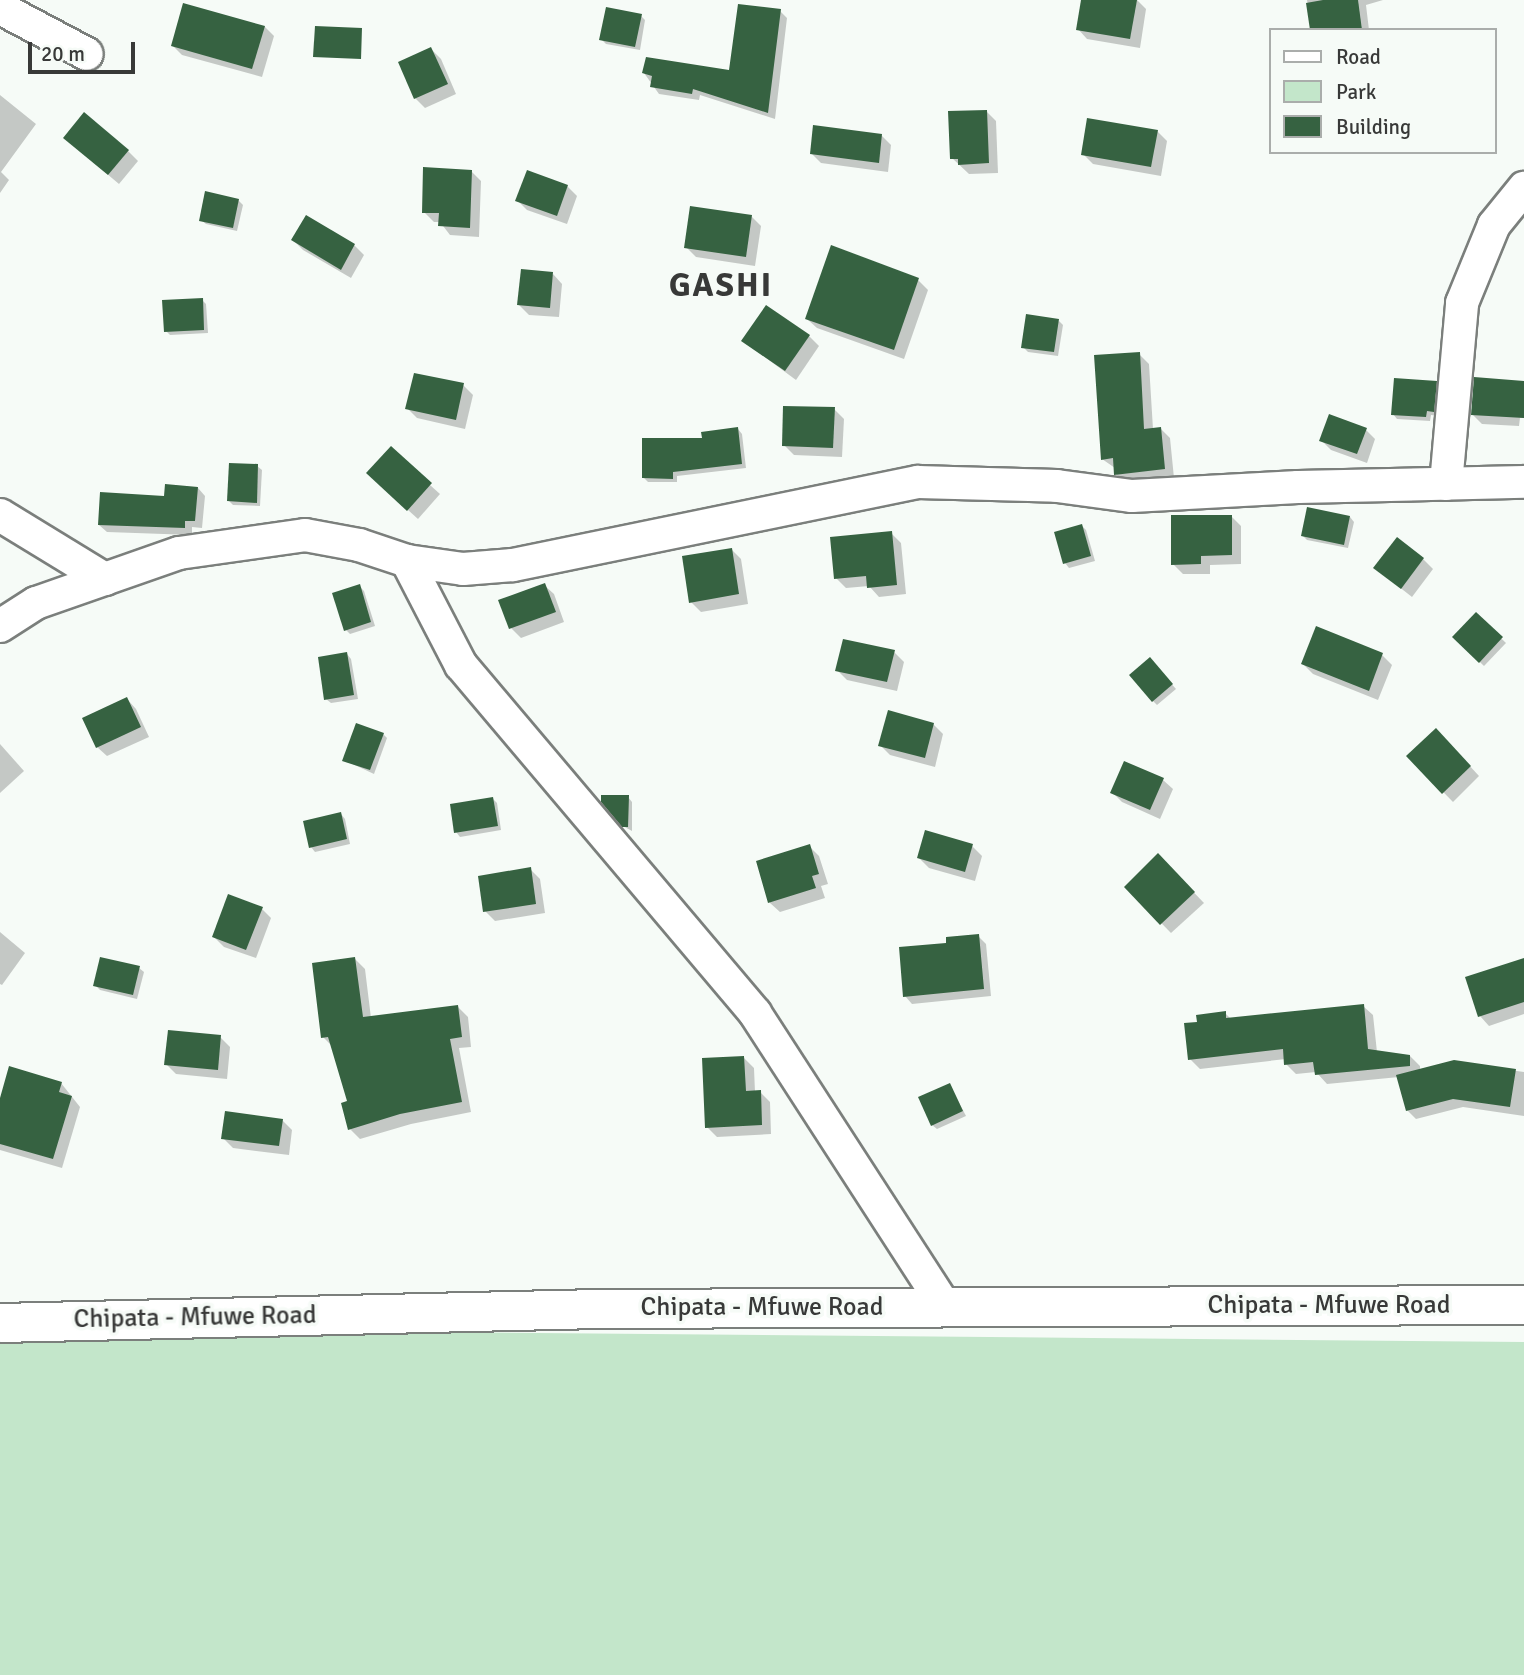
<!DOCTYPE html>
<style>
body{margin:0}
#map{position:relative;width:1524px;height:1675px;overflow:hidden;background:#f6fbf7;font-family:Signika,sans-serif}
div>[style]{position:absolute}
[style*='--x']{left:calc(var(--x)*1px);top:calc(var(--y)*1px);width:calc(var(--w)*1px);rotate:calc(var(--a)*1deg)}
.green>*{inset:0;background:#c3e6ca}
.shadow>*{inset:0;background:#0003}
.building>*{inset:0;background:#366241}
.roads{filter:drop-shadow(2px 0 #7b7f7c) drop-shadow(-2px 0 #7b7f7c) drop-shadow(0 2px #7b7f7c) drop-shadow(0 -2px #7b7f7c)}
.street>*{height:32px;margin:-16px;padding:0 16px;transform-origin:16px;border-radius:16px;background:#fff}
.primary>*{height:38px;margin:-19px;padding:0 19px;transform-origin:19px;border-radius:19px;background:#fff}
span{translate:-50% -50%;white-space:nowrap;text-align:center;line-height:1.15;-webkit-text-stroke:7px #f6fbf7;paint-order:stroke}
.street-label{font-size:26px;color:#383938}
.district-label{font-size:33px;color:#383938;font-weight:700;letter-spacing:2px}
.legend{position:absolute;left:1269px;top:28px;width:228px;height:126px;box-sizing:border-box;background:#f6fbf7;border:2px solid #aaadab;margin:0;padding:9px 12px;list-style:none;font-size:21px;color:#383938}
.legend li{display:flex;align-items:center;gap:14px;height:35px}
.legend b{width:35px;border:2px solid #aaadab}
.scale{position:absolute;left:28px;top:42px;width:107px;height:32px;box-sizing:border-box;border:4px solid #383938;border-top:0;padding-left:9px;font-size:21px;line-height:24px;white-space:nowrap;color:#383938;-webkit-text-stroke:5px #f6fbf7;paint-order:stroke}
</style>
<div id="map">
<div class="green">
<div style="clip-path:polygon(0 1328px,1524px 1342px,1524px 1675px,0 1675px)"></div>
</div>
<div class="shadow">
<div style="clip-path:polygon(1083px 0,1137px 0,1146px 9px,1140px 48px,1087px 39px,1078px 29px)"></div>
<div style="clip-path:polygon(1307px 0,1383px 0,1366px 5px,1369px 30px,1312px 30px)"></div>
<div style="clip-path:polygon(780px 11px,787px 18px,775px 119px,700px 95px,699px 100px,659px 94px,644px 73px,730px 72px)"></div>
<div style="clip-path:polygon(641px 16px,645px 20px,640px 50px,606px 44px,601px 39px)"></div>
<div style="clip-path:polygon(264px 26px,274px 36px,262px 77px,182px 55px,172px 45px)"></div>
<div style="clip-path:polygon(431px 49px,441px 59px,456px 94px,425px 108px,415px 98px)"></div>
<div style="clip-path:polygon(0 95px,36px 124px,1px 172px,9px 180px,0 193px)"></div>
<div style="clip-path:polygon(986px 111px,996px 121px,998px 173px,969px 174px,952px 158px)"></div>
<div style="clip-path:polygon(1157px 131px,1167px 141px,1161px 176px,1093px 164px,1083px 154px)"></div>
<div style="clip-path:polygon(881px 135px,891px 145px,888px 172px,821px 163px,811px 153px)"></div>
<div style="clip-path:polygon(75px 147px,128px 151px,138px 161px,119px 184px)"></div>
<div style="clip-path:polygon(471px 171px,481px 181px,479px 237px,450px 235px,440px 222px,434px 222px,424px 212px)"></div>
<div style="clip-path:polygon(567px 186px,577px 196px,567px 224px,527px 210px,517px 200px)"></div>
<div style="clip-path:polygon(238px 200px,243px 205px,237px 231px,206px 224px,201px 220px)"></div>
<div style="clip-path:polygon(751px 216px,761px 226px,755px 266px,696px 257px,686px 247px)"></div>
<div style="clip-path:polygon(293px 240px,354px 245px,364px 255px,351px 278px,303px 250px)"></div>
<div style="clip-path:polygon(553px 274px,562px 284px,559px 317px,529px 315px,519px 305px)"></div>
<div style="clip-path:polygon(918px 280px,928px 290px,904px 359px,817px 328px,807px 319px)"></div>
<div style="clip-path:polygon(202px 300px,206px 304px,208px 333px,170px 335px,166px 331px)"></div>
<div style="clip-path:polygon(1059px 321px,1063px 325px,1058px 356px,1028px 352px,1023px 347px)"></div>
<div style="clip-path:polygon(809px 336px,819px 346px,796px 380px,743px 341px)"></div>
<div style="clip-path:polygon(1139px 354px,1149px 364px,1153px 429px,1160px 428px,1170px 438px,1174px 478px,1125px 484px,1116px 474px,1115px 468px,1102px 459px)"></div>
<div style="clip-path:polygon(1436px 382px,1440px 387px,1438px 416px,1431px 415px,1430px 421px,1397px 419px,1393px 414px)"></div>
<div style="clip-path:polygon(1524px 383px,1524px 418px,1520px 418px,1519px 426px,1482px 424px,1472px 414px)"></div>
<div style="clip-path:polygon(463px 385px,473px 395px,465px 429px,417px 418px,407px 408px)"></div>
<div style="clip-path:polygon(834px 409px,844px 419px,842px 457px,794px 455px,784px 445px)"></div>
<div style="clip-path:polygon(738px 429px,742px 434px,746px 468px,677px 476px,677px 482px,648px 482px,644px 478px,704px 440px)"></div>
<div style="clip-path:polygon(1366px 430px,1375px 439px,1367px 463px,1331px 450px,1321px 440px)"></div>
<div style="clip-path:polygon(257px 466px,262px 470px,260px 506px,233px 505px,229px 501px)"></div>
<div style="clip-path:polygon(378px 483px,430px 485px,440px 494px,418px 519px)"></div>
<div style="clip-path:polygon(198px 488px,205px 496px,202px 528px,192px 527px,192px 535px,107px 532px,99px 525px)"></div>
<div style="clip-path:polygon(1231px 516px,1241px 526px,1241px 564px,1210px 565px,1210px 574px,1183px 574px,1173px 564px)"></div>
<div style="clip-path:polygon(1350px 517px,1354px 522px,1348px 548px,1307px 540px,1303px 536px)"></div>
<div style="clip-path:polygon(1082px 526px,1086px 530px,1095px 561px,1069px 568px,1065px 563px)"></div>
<div style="clip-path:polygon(891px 533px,901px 543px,906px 594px,879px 597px,869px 586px,846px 588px,836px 578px)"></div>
<div style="clip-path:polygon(731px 549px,741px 559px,748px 604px,701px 612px,691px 602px)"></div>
<div style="clip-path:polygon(1423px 559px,1433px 569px,1412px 597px,1375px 568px)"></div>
<div style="clip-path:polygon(544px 585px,554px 594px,564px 622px,521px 638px,511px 628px,500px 601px)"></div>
<div style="clip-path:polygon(359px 586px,364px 591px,375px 626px,350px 634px,346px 630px)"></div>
<div style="clip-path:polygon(1476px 614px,1506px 643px,1484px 666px,1454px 637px)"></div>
<div style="clip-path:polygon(1317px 629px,1382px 655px,1392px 665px,1378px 700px,1313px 674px,1303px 664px)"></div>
<div style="clip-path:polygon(894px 652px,904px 662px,897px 691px,847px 680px,837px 670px)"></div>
<div style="clip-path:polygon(347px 654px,351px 659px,358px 699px,331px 703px,326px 699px)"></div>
<div style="clip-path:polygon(1154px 664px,1176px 689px,1157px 705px,1153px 701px)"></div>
<div style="clip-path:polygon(127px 699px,136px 709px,149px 737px,107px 756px,97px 747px)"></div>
<div style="clip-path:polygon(933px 724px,943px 734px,935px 767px,890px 755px,880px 745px)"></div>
<div style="clip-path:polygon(383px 734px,387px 738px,374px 774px,344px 760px)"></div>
<div style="clip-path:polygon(1446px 740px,1479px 776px,1453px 802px,1408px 756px)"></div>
<div style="clip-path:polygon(0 744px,24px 771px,0 793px)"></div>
<div style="clip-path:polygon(1124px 763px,1163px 780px,1173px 789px,1160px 819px,1122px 802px,1112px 792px)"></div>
<div style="clip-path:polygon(628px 797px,632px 802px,632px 831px,623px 826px)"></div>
<div style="clip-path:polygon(493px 799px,497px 803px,501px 830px,460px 837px,456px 832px)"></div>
<div style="clip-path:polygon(341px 814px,345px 819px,350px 844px,315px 852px,311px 847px)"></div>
<div style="clip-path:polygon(809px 846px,819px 856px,828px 884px,821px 886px,825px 898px,780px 912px,770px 903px,758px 862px)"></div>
<div style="clip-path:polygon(972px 846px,982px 856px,975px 881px,929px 868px,919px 858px)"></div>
<div style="clip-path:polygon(1158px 855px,1204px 903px,1171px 933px,1126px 887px)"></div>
<div style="clip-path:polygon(530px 869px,540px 879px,545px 913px,495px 921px,485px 911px)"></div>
<div style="clip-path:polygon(262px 909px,271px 918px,256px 958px,224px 947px,214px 937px)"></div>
<div style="clip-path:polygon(0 932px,25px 953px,2px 985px,0 984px)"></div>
<div style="clip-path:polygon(978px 936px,986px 944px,991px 996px,912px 1004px,905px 996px,948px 944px)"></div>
<div style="clip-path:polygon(355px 959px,365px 969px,371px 1018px,458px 1007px,468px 1017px,471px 1047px,459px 1048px,471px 1112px,411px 1124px,360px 1139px,350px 1129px,349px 1102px,333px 1047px,323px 1037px)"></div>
<div style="clip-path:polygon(1524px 960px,1524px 1014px,1489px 1026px,1480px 1016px)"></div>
<div style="clip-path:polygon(139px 968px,144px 972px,137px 999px,100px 990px,95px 985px)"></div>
<div style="clip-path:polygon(1363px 1006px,1373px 1015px,1377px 1052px,1410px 1056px,1420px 1066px,1420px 1071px,1454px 1062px,1524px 1072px,1524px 1116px,1463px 1107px,1416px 1119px,1407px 1110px,1399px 1077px,1327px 1084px,1316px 1072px,1296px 1074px,1286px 1064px,1286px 1059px,1200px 1069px,1190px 1059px,1199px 1023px,1225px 1013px,1231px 1019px)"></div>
<div style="clip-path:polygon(220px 1037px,230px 1047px,227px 1079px,176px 1074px,166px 1064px)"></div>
<div style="clip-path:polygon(744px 1058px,754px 1068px,755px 1092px,760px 1092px,770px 1102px,771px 1134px,717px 1137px,707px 1127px)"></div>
<div style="clip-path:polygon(61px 1083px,80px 1107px,62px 1168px,0 1150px,0 1104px)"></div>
<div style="clip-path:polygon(950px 1085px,966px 1116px,937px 1129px,932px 1125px)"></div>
<div style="clip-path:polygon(282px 1120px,292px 1130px,289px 1155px,233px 1148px,223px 1138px)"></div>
</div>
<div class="building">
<div style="clip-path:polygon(1081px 0,1137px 0,1130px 39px,1076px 30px)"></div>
<div style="clip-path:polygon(1323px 0,1358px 0,1362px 30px,1310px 30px,1306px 3px)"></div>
<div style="clip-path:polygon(183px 3px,265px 26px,252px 69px,171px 46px)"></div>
<div style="clip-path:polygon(738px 4px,781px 9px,768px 113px,693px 89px,692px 94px,650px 87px,652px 76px,642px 73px,646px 57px,729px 70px)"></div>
<div style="clip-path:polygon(606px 7px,642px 14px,635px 47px,599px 40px)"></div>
<div style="clip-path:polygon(315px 26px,362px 28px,361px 59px,313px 57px)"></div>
<div style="clip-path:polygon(431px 47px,448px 84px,414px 99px,398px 62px)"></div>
<div style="clip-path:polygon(987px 110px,989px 163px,958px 165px,958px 159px,950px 159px,948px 111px)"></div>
<div style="clip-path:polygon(84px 112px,129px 150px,108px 175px,63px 138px)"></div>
<div style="clip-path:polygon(1087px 118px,1158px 130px,1151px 167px,1081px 155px)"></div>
<div style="clip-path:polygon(813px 125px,882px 134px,879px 163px,810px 154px)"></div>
<div style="clip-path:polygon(423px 167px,472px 170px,470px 228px,438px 226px,439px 213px,422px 213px)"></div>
<div style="clip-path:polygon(527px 170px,568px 185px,557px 216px,515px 201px)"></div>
<div style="clip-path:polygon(205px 191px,239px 199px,233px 228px,199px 221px)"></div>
<div style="clip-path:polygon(690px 206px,752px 215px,746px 257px,684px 248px)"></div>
<div style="clip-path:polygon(306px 215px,355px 244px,341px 270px,291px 240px)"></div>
<div style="clip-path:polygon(831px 245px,919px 278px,894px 350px,805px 319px)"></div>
<div style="clip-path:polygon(521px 269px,553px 272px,550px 308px,517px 305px)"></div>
<div style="clip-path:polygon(203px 298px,204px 330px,164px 332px,162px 300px)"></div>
<div style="clip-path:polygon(766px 305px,810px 335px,785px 371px,741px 341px)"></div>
<div style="clip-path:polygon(1026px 314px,1059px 319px,1054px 352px,1021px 348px)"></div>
<div style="clip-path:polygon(1140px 352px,1144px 429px,1161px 427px,1165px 469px,1114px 475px,1113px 458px,1101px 460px,1094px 355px)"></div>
<div style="clip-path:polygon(414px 373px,464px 383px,456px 420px,405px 409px)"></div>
<div style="clip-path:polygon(1474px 377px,1524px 381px,1524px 418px,1471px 415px)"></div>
<div style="clip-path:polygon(1394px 378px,1437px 381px,1434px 412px,1427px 411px,1426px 417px,1391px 415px)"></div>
<div style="clip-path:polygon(783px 406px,835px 407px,833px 448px,782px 446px)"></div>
<div style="clip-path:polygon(1329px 414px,1367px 428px,1357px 454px,1319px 441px)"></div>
<div style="clip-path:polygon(738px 427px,742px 464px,673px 472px,673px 479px,642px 478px,642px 438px,702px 438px,701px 432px)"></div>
<div style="clip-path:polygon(391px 446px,432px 483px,407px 511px,366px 473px)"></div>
<div style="clip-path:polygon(229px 463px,258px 464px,257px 503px,227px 501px)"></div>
<div style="clip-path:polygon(165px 484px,198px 487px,195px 521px,185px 521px,185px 528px,98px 525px,100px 492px,164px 496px)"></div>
<div style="clip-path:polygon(1307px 507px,1350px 516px,1344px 545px,1301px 536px)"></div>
<div style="clip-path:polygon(1171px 515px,1232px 515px,1232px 555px,1201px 556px,1201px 564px,1171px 565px)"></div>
<div style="clip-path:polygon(1082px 524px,1091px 556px,1063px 564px,1054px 532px)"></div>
<div style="clip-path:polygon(892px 531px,897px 585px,867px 588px,866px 576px,834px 579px,830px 537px)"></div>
<div style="clip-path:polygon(1397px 537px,1424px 558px,1401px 589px,1373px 568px)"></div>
<div style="clip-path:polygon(732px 548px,739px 594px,689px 603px,682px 556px)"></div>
<div style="clip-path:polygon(545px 583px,556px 612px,509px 629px,498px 600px)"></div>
<div style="clip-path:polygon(360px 584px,371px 622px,344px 631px,332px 593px)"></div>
<div style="clip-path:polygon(1476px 612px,1503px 637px,1479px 663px,1452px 637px)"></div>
<div style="clip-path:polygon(1316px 626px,1383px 653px,1369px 691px,1301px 664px)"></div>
<div style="clip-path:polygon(843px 639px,895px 650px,887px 682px,835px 671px)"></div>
<div style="clip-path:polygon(347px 652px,354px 695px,324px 700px,318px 657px)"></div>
<div style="clip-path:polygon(1150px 657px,1173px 684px,1152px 702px,1129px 675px)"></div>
<div style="clip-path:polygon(127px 697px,141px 727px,96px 748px,82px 718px)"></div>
<div style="clip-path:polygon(888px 710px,934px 723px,925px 758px,878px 746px)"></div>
<div style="clip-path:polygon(356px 723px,384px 733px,370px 770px,342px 761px)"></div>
<div style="clip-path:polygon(1436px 728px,1471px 766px,1442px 794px,1406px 756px)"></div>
<div style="clip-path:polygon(1124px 761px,1164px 778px,1150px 810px,1110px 793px)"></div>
<div style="clip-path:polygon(601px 795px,629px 795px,628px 827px,622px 827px,601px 802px)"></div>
<div style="clip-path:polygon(493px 797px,498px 826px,454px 833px,450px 804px)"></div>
<div style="clip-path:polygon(341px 812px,347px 839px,309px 848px,303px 821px)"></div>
<div style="clip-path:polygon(925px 830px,973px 844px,965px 872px,917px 858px)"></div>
<div style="clip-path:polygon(810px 844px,819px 874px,812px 876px,816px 888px,768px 903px,756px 861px)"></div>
<div style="clip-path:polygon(1158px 853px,1195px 892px,1160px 925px,1124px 887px)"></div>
<div style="clip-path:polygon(531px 867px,536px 904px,483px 912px,478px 876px)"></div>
<div style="clip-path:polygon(228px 894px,263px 907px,246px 950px,212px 937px)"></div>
<div style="clip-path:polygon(979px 934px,984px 989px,903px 997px,899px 947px,946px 943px,946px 937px)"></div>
<div style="clip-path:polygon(100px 957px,140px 966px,133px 995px,93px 986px)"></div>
<div style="clip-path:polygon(355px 957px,363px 1017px,458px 1005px,462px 1037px,450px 1039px,462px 1102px,400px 1114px,348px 1130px,341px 1103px,347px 1101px,328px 1037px,321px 1038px,312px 963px)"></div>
<div style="clip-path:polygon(1524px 958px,1524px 1002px,1478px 1017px,1465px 977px)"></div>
<div style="clip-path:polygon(1364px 1004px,1368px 1049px,1410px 1055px,1410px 1066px,1315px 1075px,1313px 1062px,1284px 1065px,1283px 1049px,1188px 1060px,1184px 1023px,1197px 1022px,1196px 1015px,1226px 1011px,1226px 1018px)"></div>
<div style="clip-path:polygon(168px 1030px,221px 1035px,218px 1070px,164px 1065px)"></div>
<div style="clip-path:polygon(744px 1056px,746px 1091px,761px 1090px,762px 1125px,705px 1128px,702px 1058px)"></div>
<div style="clip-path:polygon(1454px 1060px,1516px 1069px,1510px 1107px,1453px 1099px,1406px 1111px,1396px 1075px)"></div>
<div style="clip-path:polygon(9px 1066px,62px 1082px,59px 1092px,72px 1096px,53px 1159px,0 1144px,0 1098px)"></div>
<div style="clip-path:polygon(950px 1083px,963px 1111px,931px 1126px,918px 1097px)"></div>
<div style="clip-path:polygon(225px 1111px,283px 1119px,279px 1146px,221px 1139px)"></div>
</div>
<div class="roads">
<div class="street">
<div style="--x:0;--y:8;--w:98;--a:27.9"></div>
<div style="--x:1446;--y:484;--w:182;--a:-84.9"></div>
<div style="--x:1462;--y:303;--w:84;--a:-67.7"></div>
<div style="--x:1494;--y:225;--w:48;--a:-51"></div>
<div style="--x:0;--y:515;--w:123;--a:31.4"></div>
<div style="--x:407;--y:561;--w:117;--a:62.6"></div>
<div style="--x:461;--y:665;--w:456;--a:49.8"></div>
<div style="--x:755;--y:1013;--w:350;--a:57.1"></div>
<div style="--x:0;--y:626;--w:43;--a:-32.6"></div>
<div style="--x:36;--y:603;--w:151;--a:-19.3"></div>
<div style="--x:179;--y:553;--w:127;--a:-8.1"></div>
<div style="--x:305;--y:535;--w:55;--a:10.5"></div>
<div style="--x:359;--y:545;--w:51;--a:18.4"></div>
<div style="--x:407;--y:561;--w:57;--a:8.1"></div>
<div style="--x:463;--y:569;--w:50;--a:-4.6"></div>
<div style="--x:513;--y:565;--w:413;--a:-11.6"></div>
<div style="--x:918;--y:482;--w:139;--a:1.6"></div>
<div style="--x:1057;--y:486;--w:76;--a:7.6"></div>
<div style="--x:1132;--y:496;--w:166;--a:-3.1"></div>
<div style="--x:1298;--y:487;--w:226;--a:-1.3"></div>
</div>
<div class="primary">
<div style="--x:0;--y:1323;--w:599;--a:-1.34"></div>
<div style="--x:599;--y:1309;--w:925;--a:-0.25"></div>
</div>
</div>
<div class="street-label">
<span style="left:1329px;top:1306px">Chipata - Mfuwe Road</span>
<span style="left:762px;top:1308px">Chipata - Mfuwe Road</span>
<span style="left:195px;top:1318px;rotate:-1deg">Chipata - Mfuwe Road</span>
</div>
<div class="district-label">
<span style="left:721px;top:286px">GASHI</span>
</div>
<ul class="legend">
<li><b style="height:9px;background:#fff"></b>Road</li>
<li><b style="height:19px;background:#c3e6ca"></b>Park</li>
<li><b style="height:19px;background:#366241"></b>Building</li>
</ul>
<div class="scale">20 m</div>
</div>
